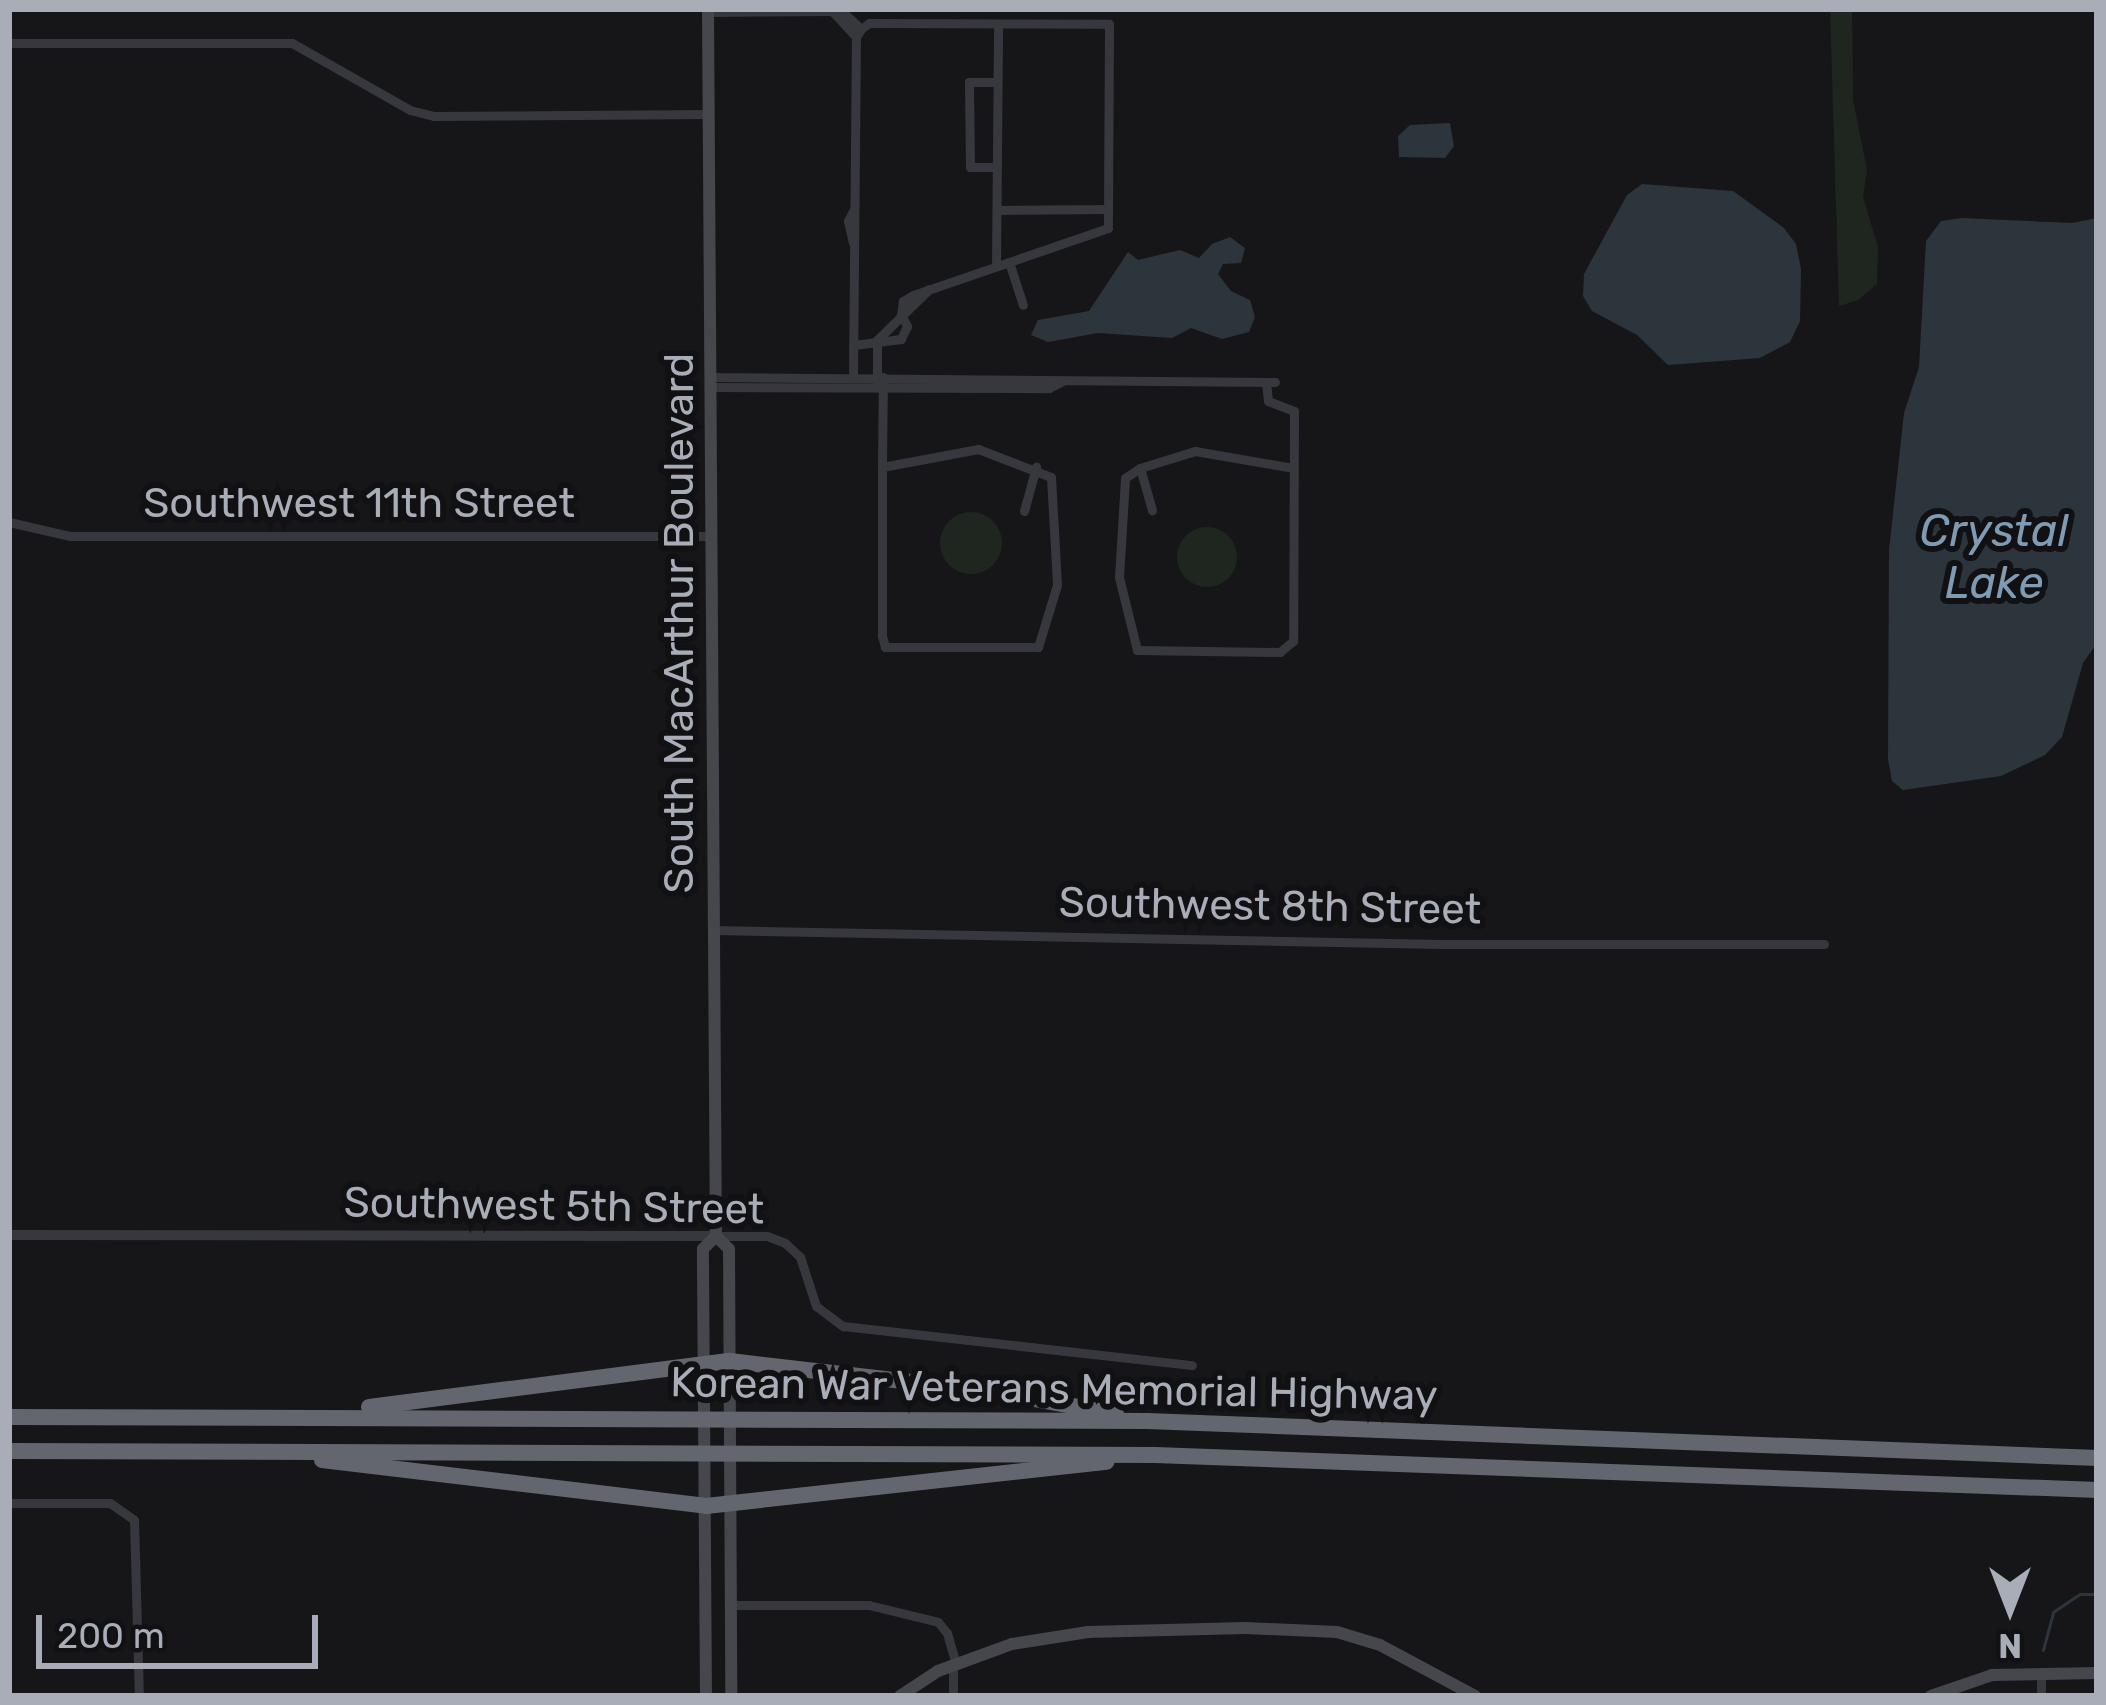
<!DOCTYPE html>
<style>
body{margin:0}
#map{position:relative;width:2106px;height:1705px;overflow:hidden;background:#161618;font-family:Rubik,sans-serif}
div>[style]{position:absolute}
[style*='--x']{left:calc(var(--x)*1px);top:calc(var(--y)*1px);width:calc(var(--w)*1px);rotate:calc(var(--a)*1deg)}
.green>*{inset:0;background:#1e261f}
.round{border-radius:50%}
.water>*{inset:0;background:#2c353c}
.stream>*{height:3px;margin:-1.5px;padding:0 1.5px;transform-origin:1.5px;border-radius:1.5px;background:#2c353c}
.minor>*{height:9px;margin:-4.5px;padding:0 4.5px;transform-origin:4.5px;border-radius:4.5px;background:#37383d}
.tertiary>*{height:10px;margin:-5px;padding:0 5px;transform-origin:5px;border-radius:5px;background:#37383d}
.secondary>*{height:12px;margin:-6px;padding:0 6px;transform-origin:6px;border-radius:6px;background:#45474d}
.motorway>*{height:16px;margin:-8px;padding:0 8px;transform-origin:8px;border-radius:8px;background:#63666e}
span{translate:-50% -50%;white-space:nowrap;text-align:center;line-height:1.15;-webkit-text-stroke:12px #111113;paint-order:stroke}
.street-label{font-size:42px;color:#a8adb8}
.water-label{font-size:45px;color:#7f9bb3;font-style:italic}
.frame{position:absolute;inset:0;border:12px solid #a8adb8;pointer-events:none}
.north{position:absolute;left:1950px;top:1549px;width:120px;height:120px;-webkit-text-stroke:9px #111113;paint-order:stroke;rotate:180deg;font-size:33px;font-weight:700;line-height:48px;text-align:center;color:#a8adb8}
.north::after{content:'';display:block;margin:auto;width:42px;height:54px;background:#a8adb8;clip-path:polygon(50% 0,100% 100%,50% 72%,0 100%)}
.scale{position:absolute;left:36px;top:1615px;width:282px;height:54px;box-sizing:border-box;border:6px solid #a8adb8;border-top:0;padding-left:15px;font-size:36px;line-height:42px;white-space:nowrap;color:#a8adb8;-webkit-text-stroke:9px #111113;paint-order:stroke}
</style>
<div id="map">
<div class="green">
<div style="clip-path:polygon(1830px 9px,1852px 9px,1853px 100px,1867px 170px,1863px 197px,1878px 247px,1877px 284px,1858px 300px,1839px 306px)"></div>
<div class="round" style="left:940px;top:512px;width:62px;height:62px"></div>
<div class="round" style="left:1177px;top:527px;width:60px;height:60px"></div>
</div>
<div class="water">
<div style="clip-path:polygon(1450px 123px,1454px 146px,1445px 158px,1399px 157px,1398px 136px,1410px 125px)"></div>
<div style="clip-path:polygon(1642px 184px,1733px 191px,1784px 228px,1796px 244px,1801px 269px,1800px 321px,1790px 342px,1760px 358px,1668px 365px,1637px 335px,1592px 311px,1583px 296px,1584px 274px,1627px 195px)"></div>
<div style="clip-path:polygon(1962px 218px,2072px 223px,2097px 218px,2097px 643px,2083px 663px,2062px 737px,2045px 755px,2001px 776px,1903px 790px,1892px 781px,1888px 759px,1889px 550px,1904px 413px,1919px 367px,1926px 241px,1941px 221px)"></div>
<div style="clip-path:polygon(1230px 237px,1245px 248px,1241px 263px,1223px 264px,1218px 274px,1231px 291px,1250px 300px,1255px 317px,1249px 332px,1222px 339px,1191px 328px,1172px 338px,1098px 333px,1048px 342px,1031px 335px,1038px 320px,1089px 311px,1128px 252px,1138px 260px,1180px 250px,1199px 258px,1212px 244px)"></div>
</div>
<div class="stream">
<div style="--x:2043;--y:1650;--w:39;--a:-75"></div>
<div style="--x:2053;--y:1612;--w:32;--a:-34"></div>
<div style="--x:2080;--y:1594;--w:17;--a:0"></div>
</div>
<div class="minor">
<div style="--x:832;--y:11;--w:35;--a:47"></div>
<div style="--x:708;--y:12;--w:124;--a:-0.5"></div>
<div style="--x:832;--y:11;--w:12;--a:9"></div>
<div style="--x:844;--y:13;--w:23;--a:43"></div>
<div style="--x:9;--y:43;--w:283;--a:0"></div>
<div style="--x:292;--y:43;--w:136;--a:29.6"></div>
<div style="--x:410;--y:110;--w:25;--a:14"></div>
<div style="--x:434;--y:116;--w:275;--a:-0.4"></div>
<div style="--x:997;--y:167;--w:27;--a:180"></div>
<div style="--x:970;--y:167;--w:85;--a:-90.7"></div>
<div style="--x:969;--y:82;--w:28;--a:0"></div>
<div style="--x:997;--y:210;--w:111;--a:-0.5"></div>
<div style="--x:853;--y:243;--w:23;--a:-103"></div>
<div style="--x:848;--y:221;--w:13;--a:-63"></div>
<div style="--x:1009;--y:262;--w:45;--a:72"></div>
<div style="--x:996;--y:266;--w:242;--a:-89.5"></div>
<div style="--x:710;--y:377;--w:565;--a:0.51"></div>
<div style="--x:853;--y:377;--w:340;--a:-89.5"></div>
<div style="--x:856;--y:37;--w:9;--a:-58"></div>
<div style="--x:861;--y:29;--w:10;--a:-37"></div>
<div style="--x:869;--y:23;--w:240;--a:0.2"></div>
<div style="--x:1109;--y:24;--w:204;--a:90.3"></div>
<div style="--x:1108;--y:228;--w:206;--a:161"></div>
<div style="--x:913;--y:295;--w:12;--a:149"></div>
<div style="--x:903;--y:301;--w:14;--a:98"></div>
<div style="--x:901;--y:315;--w:13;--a:61"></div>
<div style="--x:907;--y:326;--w:14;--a:115"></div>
<div style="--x:901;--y:339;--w:48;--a:172.9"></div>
<div style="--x:877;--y:381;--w:41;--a:-90"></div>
<div style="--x:877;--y:340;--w:73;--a:-44.4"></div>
<div style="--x:1266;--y:382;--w:19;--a:84"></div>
<div style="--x:1268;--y:401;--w:28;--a:21"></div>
<div style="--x:1294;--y:411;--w:230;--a:90.2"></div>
<div style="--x:1293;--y:641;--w:17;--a:140"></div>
<div style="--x:1280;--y:652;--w:143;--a:-179.2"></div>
<div style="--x:1137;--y:650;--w:75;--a:-103.9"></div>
<div style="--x:1119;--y:577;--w:99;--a:-86.5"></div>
<div style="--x:1125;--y:478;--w:18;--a:-34"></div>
<div style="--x:1140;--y:468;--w:58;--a:-17.2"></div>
<div style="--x:1195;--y:451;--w:99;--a:9.8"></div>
<div style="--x:710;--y:387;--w:339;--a:0.2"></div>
<div style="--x:1049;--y:388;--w:16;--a:-27"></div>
<div style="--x:882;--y:467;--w:98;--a:-10.6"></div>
<div style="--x:978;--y:449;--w:78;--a:21"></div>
<div style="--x:1051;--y:477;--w:108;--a:86.8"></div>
<div style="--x:1057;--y:585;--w:65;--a:107"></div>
<div style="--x:1038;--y:647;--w:153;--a:180"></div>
<div style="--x:885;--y:647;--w:11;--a:-105"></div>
<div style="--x:882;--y:636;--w:169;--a:-90"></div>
<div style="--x:882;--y:467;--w:90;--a:-89.4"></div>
<div style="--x:1140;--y:468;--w:44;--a:74.1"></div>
<div style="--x:1024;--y:511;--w:46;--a:-74.7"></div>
<div style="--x:9;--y:522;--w:63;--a:12.9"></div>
<div style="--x:70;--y:536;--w:642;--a:0"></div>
<div style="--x:715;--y:930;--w:727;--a:1.1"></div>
<div style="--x:1442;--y:944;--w:382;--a:0"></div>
<div style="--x:716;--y:1236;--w:51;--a:0"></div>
<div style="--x:767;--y:1236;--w:19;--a:21"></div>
<div style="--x:785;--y:1243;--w:21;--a:43"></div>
<div style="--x:800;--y:1257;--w:52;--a:71.9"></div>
<div style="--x:816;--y:1306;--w:34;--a:37"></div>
<div style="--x:843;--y:1326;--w:351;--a:6.4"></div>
<div style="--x:9;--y:1503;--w:101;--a:0"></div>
<div style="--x:110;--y:1503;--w:29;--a:35"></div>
<div style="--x:134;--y:1520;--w:176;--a:88.4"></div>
<div style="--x:731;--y:1605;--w:138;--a:0"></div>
<div style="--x:869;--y:1605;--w:71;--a:13.8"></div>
<div style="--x:938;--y:1622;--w:14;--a:51"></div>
<div style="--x:947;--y:1633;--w:32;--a:74"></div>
<div style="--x:953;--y:1665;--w:31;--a:90"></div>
<div style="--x:2041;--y:1673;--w:23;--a:90"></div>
</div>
<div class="tertiary">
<div style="--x:9;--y:1235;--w:707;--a:0.08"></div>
</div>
<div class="secondary">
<div style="--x:708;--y:9;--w:1227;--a:89.63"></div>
<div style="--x:716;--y:1236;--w:18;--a:45"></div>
<div style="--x:729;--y:1249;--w:447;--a:89.7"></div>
<div style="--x:706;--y:1696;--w:447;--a:-90.4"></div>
<div style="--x:703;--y:1249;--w:18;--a:-45"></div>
<div style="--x:900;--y:1696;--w:45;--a:-33.3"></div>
<div style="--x:938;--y:1671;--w:79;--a:-20"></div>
<div style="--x:1012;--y:1644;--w:77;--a:-9"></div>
<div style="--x:1088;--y:1632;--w:157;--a:-1.5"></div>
<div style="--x:1245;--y:1628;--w:92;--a:2.5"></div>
<div style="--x:1337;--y:1632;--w:45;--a:16.8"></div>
<div style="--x:1380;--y:1645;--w:108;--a:28.2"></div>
<div style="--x:1931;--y:1696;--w:65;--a:-19"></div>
<div style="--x:1992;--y:1675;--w:105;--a:-1.1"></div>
</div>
<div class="motorway">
<div style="--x:369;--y:1407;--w:364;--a:-7.3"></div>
<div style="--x:730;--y:1361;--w:263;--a:6.6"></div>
<div style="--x:991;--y:1391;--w:127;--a:10.4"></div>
<div style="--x:9;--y:1417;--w:1138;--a:0.2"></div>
<div style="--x:1147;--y:1421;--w:951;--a:2.23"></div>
<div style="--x:9;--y:1451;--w:1146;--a:0.2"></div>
<div style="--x:1155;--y:1455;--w:943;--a:2.13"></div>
<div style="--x:322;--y:1460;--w:387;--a:6.8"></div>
<div style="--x:706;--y:1506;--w:403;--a:-6.3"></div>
</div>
<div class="street-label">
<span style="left:359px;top:503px">Southwest 11th Street</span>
<span style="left:679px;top:623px;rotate:-90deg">South MacArthur Boulevard</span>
<span style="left:1270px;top:906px;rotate:1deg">Southwest 8th Street</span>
<span style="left:554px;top:1206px;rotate:1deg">Southwest 5th Street</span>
<span style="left:1054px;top:1389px;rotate:1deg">Korean War Veterans Memorial Highway</span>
</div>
<div class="water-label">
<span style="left:1994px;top:557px">Crystal<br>Lake</span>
</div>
<div class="frame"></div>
<div class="north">N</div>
<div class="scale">200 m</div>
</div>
